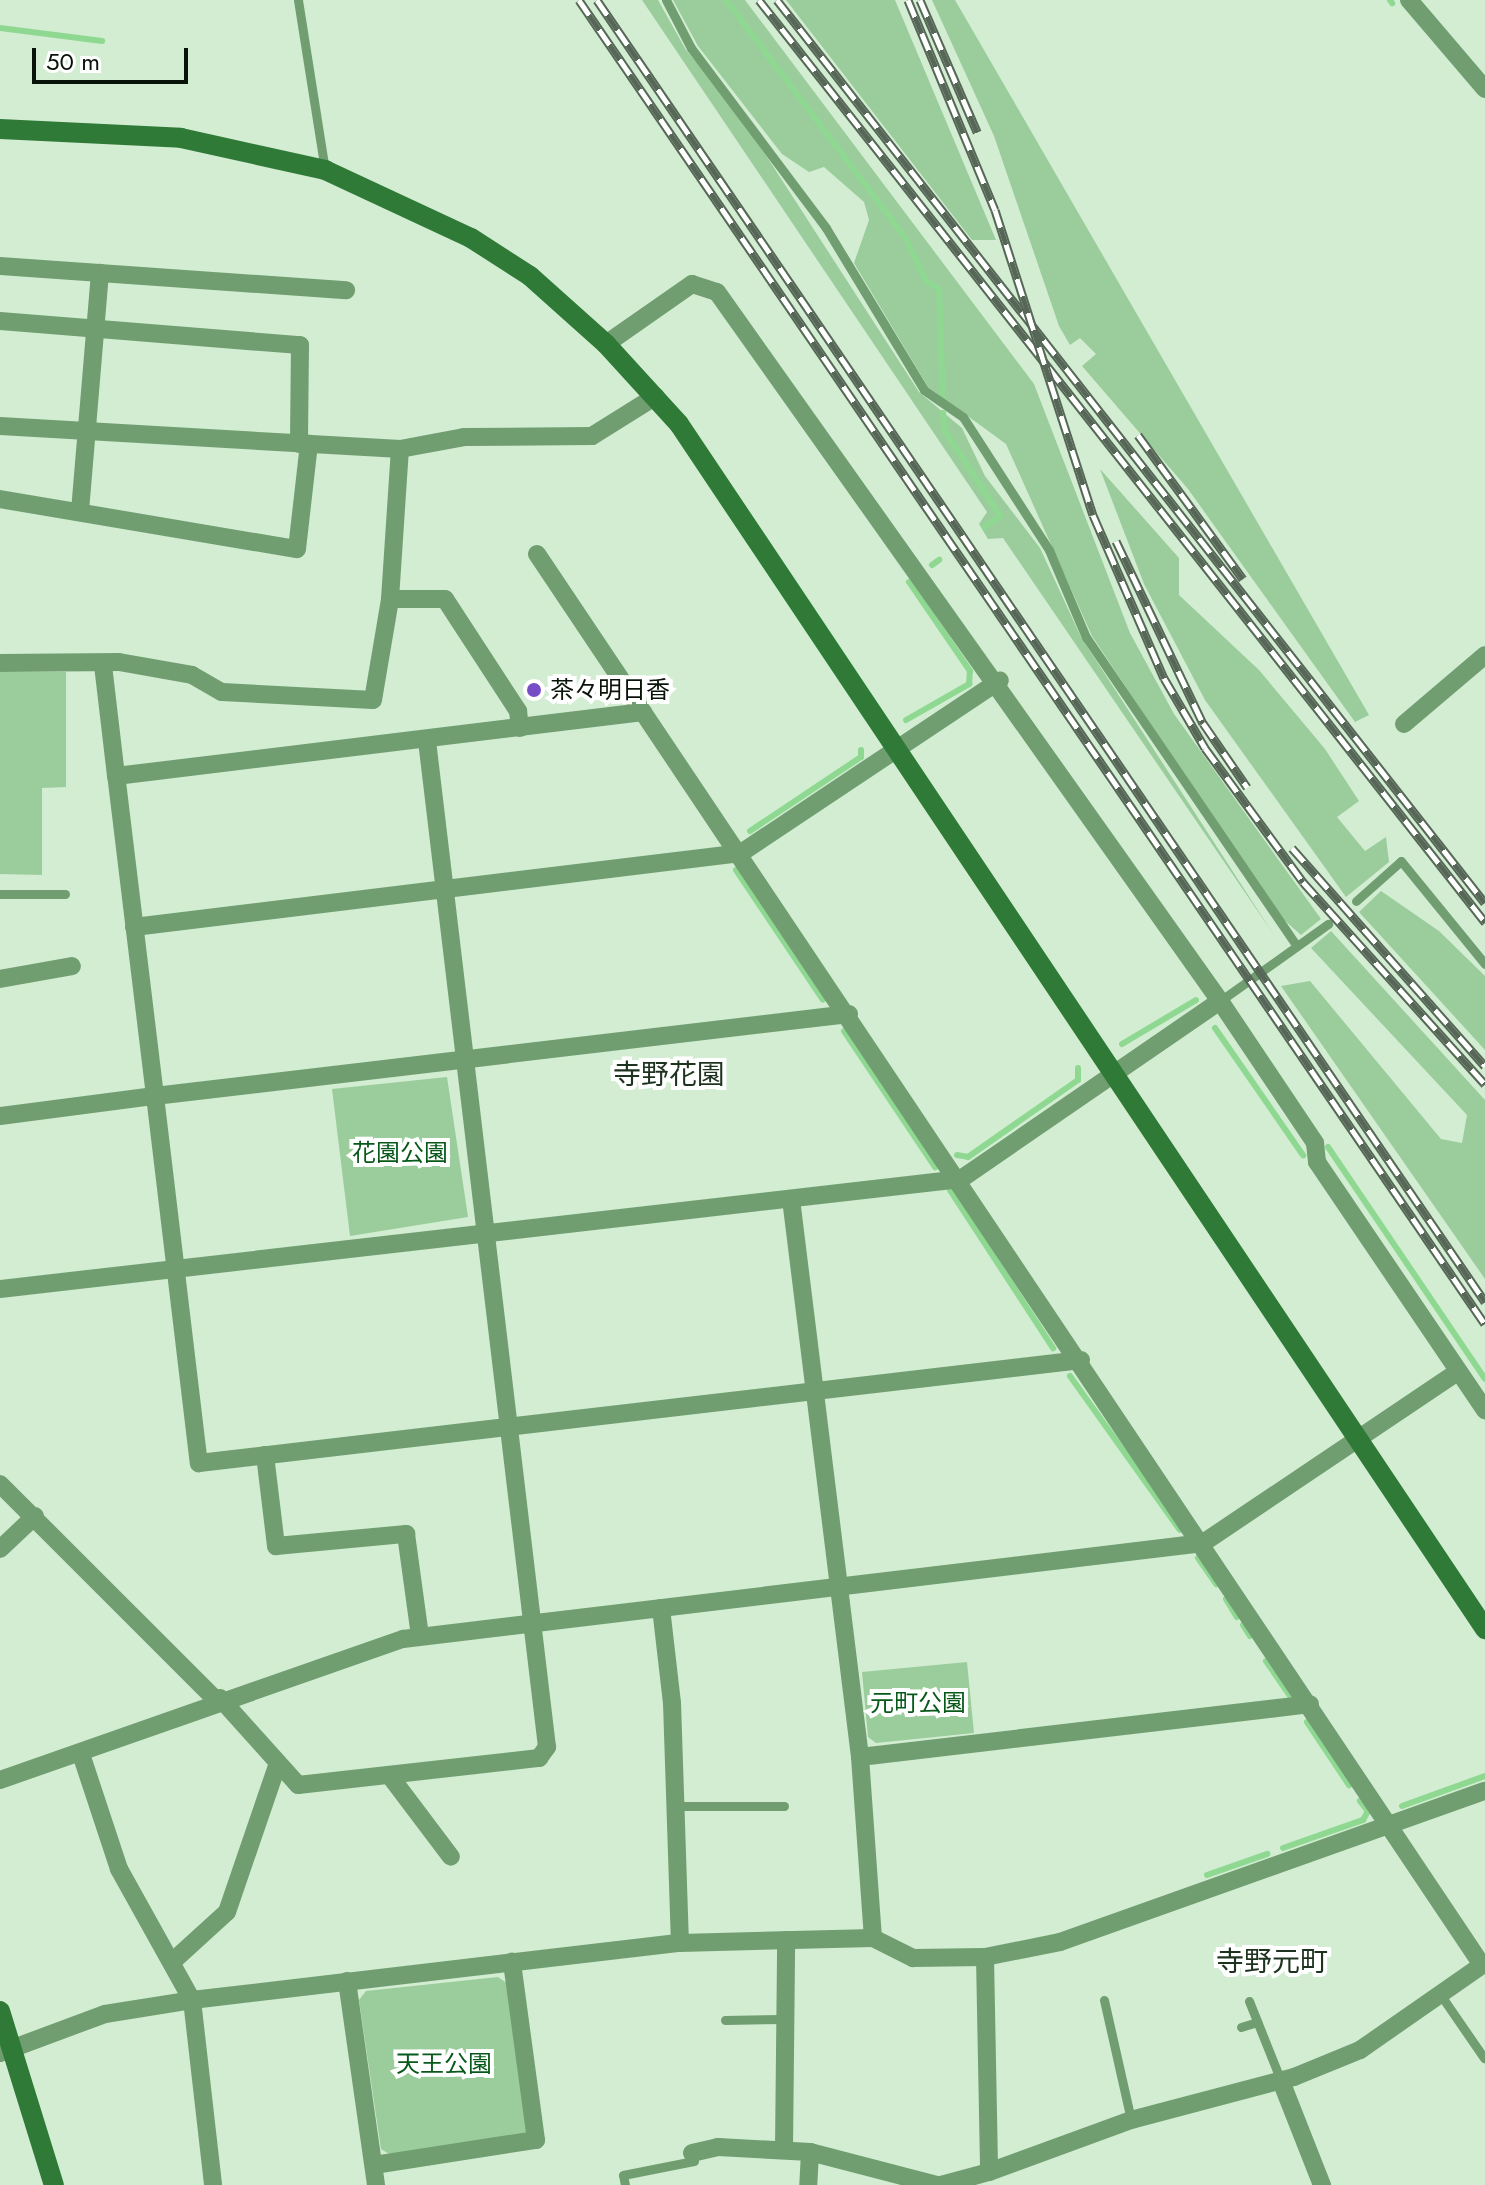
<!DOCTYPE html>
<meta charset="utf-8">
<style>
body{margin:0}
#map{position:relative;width:1485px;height:2185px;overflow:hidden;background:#d2edd2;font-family:Jost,"Noto Sans JP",sans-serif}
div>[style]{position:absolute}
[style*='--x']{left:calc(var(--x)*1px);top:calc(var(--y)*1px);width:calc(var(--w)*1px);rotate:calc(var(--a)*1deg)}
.green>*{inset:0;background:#9bcd9c}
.stream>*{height:6px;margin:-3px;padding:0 3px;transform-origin:3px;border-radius:3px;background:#8fd892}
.lane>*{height:9px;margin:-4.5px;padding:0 4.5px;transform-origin:4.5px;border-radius:4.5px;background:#709e71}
.street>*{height:18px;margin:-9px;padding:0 9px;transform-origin:9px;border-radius:9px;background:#709e71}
.secondary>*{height:20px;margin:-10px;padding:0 10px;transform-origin:10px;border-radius:10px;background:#307a38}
.rail>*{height:9px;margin-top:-4.5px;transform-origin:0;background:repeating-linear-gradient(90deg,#fff 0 18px,#576757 0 36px);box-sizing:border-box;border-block:2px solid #576757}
.dots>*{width:22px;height:22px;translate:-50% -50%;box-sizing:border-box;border:4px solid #fff;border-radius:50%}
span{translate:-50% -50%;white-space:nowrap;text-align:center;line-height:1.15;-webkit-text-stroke:8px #fff;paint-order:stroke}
.poi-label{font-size:24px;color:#0a130a}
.left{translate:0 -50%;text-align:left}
.park-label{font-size:24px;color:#075919}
.quarter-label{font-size:28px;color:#1e331f}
.scale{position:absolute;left:32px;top:48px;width:156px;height:36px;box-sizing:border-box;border:4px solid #0a130a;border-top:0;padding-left:10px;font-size:24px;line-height:28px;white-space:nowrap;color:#0a130a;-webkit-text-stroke:6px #fff;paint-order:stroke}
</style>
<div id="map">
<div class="green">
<div style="clip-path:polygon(642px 0,658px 0,686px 50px,732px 103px,919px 392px,962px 428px,985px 476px,1040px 548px,1081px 637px,1274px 935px,1003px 538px,988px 539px,979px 524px,987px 512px)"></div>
<div style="clip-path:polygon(673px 0,745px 0,1034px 384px,1130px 633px,1174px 714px,1321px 919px,1301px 935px,1275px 912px,1092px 636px,1006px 444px,928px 387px,854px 263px,869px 220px,864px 202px,824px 167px,809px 172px,782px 154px,698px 46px)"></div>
<div style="clip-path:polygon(786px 0,895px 0,996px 240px,972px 240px)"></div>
<div style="clip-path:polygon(932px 0,955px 0,1369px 715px,1355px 722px,1188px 489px,1082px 366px,1096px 354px,1080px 338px,1070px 345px,1059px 326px,994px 136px)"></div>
<div style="clip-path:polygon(1100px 469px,1179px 558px,1179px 595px,1259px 670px,1325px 749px,1359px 801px,1337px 817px,1365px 851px,1386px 837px,1389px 862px,1346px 897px,1205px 700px,1144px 584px)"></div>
<div style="clip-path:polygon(0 672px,66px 672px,66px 787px,42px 788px,42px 875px,0 874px)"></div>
<div style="clip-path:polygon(1381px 891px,1439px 931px,1485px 976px,1485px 1050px,1359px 912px)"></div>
<div style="clip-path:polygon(1331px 931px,1485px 1100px,1485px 1279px,1281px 986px,1310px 981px,1441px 1139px,1462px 1143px,1467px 1115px,1311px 948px)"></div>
<div style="clip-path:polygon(447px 1077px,468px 1217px,350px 1236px,332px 1089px)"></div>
<div style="clip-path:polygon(967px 1662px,974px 1733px,876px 1743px,868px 1737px,862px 1672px)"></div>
<div style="clip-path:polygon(498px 1977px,508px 1984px,529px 2129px,522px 2136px,391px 2155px,381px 2149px,359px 2000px,366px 1991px)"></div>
</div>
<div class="stream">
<div style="--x:726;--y:0;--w:299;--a:53"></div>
<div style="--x:906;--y:239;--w:47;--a:64.5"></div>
<div style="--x:926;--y:281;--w:15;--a:32"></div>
<div style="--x:939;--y:289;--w:107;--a:87.9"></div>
<div style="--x:1390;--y:0;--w:4;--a:56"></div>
<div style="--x:0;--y:28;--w:103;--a:7.3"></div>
<div style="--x:943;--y:413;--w:18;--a:84"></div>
<div style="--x:945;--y:431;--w:101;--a:57.1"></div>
<div style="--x:1000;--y:516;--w:19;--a:144"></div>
<div style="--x:932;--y:565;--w:9;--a:-36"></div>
<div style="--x:906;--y:720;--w:73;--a:-29.7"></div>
<div style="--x:969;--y:684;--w:13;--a:-86"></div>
<div style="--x:970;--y:671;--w:108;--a:-124.4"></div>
<div style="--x:750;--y:831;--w:133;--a:-33.7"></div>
<div style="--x:861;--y:757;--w:7;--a:-90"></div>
<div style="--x:736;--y:870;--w:156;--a:56.2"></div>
<div style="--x:1215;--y:1028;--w:155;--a:55.3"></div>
<div style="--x:844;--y:1031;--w:164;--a:56.2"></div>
<div style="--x:1122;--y:1044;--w:86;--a:-30.7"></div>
<div style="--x:1328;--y:1147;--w:280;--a:55.9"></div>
<div style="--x:957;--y:1155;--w:11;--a:10"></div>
<div style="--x:968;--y:1157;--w:134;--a:-35"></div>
<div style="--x:1078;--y:1080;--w:12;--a:-90"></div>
<div style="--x:950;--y:1190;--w:189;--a:56.9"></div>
<div style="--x:1070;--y:1376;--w:189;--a:54.5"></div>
<div style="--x:1198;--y:1558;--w:32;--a:55"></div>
<div style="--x:1226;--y:1599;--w:21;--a:59"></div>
<div style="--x:1243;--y:1625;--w:13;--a:58"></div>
<div style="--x:1266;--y:1661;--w:42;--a:55.6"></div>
<div style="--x:1307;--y:1722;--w:76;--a:56.3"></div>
<div style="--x:1402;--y:1806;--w:88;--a:-19.9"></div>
<div style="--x:1283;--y:1848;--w:85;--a:-19.3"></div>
<div style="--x:1363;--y:1820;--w:10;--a:-61"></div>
<div style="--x:1368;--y:1811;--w:13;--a:-129"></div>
<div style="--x:1207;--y:1875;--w:64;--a:-19.3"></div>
</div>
<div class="lane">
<div style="--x:298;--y:0;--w:172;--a:81"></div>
<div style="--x:666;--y:0;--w:54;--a:62.5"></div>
<div style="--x:691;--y:48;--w:225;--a:53.1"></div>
<div style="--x:826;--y:228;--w:189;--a:58.8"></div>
<div style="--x:924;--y:390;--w:47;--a:34.7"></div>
<div style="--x:963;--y:417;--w:158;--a:57.1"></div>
<div style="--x:1049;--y:550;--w:95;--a:67"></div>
<div style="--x:1086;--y:637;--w:374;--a:55.7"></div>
<div style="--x:0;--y:894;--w:65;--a:0"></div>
<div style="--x:1356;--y:901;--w:60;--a:-41.6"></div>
<div style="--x:1401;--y:861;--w:133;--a:50.8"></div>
<div style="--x:1220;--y:1001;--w:133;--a:-35.5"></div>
<div style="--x:675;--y:1806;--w:109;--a:0"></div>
<div style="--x:1440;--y:1994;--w:78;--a:55.5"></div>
<div style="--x:1104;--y:2000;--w:123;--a:77.3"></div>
<div style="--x:1249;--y:2001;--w:86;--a:68.2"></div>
<div style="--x:725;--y:2020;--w:60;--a:-1"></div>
<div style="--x:1241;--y:2027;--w:17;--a:-17"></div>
<div style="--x:625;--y:2185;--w:10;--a:-101"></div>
<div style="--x:623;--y:2175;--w:72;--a:-11.2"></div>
<div style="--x:694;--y:2161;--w:8;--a:-104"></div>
</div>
<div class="street">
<div style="--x:1409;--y:0;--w:117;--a:49.5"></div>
<div style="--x:0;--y:266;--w:347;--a:4"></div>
<div style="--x:0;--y:321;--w:301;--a:4.6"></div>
<div style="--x:300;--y:345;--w:99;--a:90.6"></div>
<div style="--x:606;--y:344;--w:105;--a:-34.9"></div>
<div style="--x:692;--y:284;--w:26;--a:18"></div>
<div style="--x:717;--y:292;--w:869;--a:54.65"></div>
<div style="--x:1220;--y:1001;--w:171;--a:56.2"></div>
<div style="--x:1315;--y:1143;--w:19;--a:84"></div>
<div style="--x:1317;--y:1162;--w:300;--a:55.9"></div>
<div style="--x:0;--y:426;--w:401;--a:3.3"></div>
<div style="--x:400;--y:449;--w:65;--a:-10.6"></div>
<div style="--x:464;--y:437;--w:128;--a:-0.4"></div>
<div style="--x:592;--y:436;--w:75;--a:-32"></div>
<div style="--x:0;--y:499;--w:301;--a:9.6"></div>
<div style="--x:297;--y:549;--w:106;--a:-83.5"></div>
<div style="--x:80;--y:511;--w:239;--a:-85.2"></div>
<div style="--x:537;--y:554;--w:1698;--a:56.19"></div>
<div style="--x:390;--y:599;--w:150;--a:-86.2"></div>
<div style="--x:0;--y:663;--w:119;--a:-0.5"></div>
<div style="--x:119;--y:662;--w:74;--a:10.1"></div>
<div style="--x:192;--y:675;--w:34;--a:30"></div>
<div style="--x:222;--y:692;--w:151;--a:3"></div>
<div style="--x:373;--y:700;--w:102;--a:-80.4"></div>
<div style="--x:390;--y:599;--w:55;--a:0"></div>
<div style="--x:445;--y:599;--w:134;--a:56.9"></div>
<div style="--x:518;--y:711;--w:17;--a:83"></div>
<div style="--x:103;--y:665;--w:112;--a:83.3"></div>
<div style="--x:1404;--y:724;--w:106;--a:-40.4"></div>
<div style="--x:134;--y:927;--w:611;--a:-6.95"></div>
<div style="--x:741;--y:853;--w:311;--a:-33.7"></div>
<div style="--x:0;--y:979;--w:73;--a:-10.2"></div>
<div style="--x:849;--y:1014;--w:699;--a:173.26"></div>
<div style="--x:155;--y:1096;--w:370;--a:83.2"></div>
<div style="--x:199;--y:1463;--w:888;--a:-6.66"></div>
<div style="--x:0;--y:1116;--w:156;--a:-7.4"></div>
<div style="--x:155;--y:1096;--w:322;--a:-96.9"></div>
<div style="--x:116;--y:776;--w:531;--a:-6.92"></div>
<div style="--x:791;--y:1199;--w:562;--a:82.95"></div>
<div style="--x:860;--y:1757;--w:181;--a:85.9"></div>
<div style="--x:0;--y:1289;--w:967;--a:-6.53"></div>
<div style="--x:961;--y:1179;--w:314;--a:-34.5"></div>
<div style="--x:265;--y:1455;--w:92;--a:83.1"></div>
<div style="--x:276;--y:1546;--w:131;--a:-5.3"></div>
<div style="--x:406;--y:1534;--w:103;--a:82.2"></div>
<div style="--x:0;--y:1484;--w:305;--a:45"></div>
<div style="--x:0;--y:1549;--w:48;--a:-43.3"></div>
<div style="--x:661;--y:1608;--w:96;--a:83.4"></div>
<div style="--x:672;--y:1703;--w:240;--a:88.1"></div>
<div style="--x:220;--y:1698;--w:117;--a:48.1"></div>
<div style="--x:298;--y:1785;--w:243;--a:-6.4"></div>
<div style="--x:539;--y:1758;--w:14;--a:-54"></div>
<div style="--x:547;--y:1747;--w:1014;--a:-96.8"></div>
<div style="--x:81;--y:1754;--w:121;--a:71.7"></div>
<div style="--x:119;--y:1869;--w:150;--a:60.9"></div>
<div style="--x:192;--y:2000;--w:186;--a:83.5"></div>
<div style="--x:860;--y:1757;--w:453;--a:-6.7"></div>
<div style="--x:390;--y:1776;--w:101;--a:53"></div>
<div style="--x:0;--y:1780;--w:427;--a:-19.3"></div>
<div style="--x:403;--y:1639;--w:806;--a:-6.84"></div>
<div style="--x:1203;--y:1543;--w:306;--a:-33.9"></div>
<div style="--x:985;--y:1957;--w:215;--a:88.9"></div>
<div style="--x:989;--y:2172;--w:151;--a:-20.1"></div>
<div style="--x:1131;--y:2120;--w:169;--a:-14.8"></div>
<div style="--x:1294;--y:2077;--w:71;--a:-22.2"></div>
<div style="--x:1360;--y:2050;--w:152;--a:-34.8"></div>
<div style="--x:172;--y:1962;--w:74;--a:-42.3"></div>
<div style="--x:227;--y:1912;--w:157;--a:-71.1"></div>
<div style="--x:347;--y:1981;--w:206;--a:81.9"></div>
<div style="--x:0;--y:2053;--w:112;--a:-20.4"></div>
<div style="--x:105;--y:2014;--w:88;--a:-9.1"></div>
<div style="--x:192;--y:2000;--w:491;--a:-6.7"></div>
<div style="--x:680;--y:1943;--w:193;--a:-1.5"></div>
<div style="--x:873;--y:1938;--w:45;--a:26.6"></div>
<div style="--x:913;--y:1958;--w:72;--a:-0.8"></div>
<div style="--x:985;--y:1957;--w:76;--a:-11.3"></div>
<div style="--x:1060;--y:1942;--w:451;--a:-19.6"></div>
<div style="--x:1281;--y:2081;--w:112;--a:68.5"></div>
<div style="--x:784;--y:2148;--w:208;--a:-89.4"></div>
<div style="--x:810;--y:2152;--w:131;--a:14.6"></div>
<div style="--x:692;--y:2153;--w:27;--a:-13"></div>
<div style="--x:718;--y:2147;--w:92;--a:3.1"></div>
<div style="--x:810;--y:2152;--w:33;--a:93"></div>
<div style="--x:374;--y:2165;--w:164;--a:-8.8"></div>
<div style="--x:536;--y:2140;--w:180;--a:-97.7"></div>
<div style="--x:941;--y:2185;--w:50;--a:-15.2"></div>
</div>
<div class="secondary">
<div style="--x:0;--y:129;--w:181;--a:2.8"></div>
<div style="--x:181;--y:138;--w:148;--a:12.5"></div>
<div style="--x:325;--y:170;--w:161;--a:25"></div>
<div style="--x:471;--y:238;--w:70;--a:32.8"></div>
<div style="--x:530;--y:276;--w:102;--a:41.8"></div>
<div style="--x:606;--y:344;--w:108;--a:47.6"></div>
<div style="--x:679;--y:424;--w:1450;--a:56.22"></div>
<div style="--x:0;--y:2011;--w:182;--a:72.8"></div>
</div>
<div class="rail">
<div style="--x:579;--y:0;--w:1604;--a:55.62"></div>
<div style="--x:597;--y:0;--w:1576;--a:55.7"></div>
<div style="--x:759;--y:0;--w:1174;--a:51.78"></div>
<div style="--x:777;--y:0;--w:1147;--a:51.9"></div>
<div style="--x:908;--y:0;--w:227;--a:67.5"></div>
<div style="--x:995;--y:210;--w:320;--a:72.2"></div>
<div style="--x:1093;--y:515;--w:178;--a:66.5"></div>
<div style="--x:1164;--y:678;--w:81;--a:59.6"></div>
<div style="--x:1205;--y:748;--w:166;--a:53.8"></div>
<div style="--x:1303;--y:882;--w:272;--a:48"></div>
<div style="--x:920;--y:0;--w:144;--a:66.6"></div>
<div style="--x:1138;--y:435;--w:178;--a:53.9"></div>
<div style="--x:1116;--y:541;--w:202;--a:64.5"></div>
<div style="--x:1203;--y:723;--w:78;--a:55.5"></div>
<div style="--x:1292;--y:848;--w:291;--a:48.5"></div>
</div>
<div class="dots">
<div style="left:534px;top:690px;background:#774dc6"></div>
</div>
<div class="poi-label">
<span class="left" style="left:550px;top:690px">茶々明日香</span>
</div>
<div class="park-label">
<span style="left:400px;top:1153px">花園公園</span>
<span style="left:918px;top:1703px">元町公園</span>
<span style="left:444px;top:2064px">天王公園</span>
</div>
<div class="quarter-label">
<span style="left:669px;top:1075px">寺野花園</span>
<span style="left:1272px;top:1962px">寺野元町</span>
</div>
<div class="scale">50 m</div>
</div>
